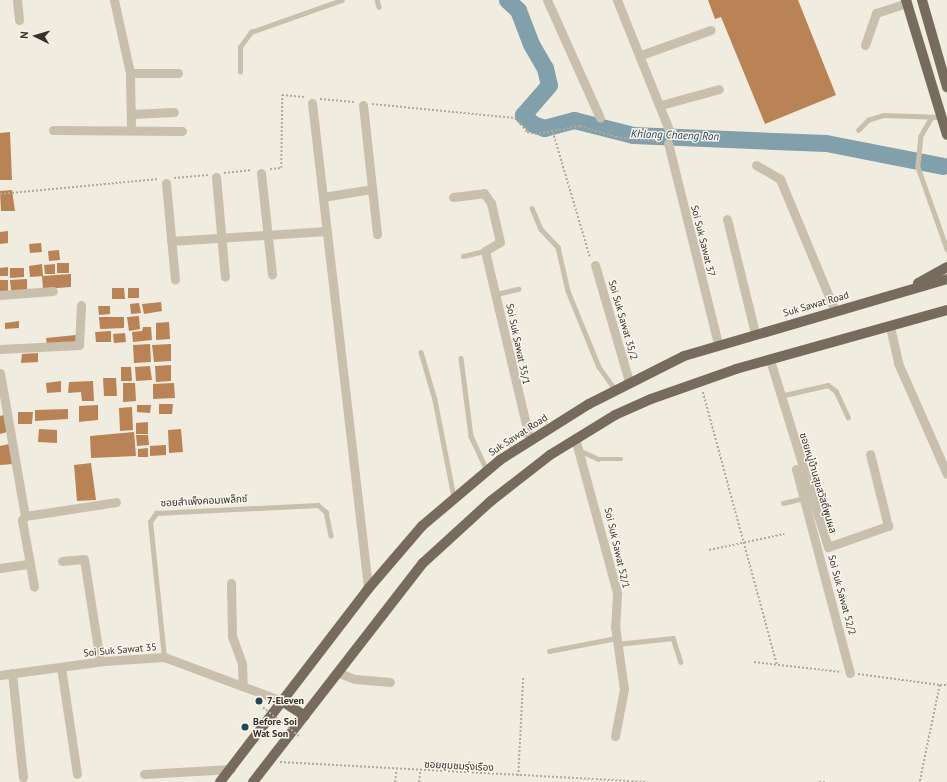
<!DOCTYPE html>
<meta charset="utf-8">
<style>
body{margin:0}
#map{position:relative;width:947px;height:782px;overflow:hidden;background:#f1ece0;font-family:"PT Sans","Noto Sans Thai",sans-serif}
div>[style]{position:absolute}
[style*='--x']{left:calc(var(--x)*1px);top:calc(var(--y)*1px);width:calc(var(--w)*1px);rotate:calc(var(--a)*1deg)}
.river>*{height:17px;margin:-8.5px;padding:0 8.5px;transform-origin:8.5px;border-radius:8.5px;background:#81a0ab}
.building>*{inset:0;background:#ba8355}
.path>*{height:1.5px;margin-top:-0.75px;transform-origin:0;background:repeating-linear-gradient(90deg,#b3a997 0 2px,transparent 0 4px)}
.lane>*{height:4.5px;margin:-2.25px;padding:0 2.25px;transform-origin:2.25px;border-radius:2.25px;background:#c8bfad}
.street>*{height:9px;margin:-4.5px;padding:0 4.5px;transform-origin:4.5px;border-radius:4.5px;background:#c8bfad}
.primary>*{height:10px;margin:-5px;padding:0 5px;transform-origin:5px;border-radius:5px;background:#776b5d}
.path-bridge>*{height:1.5px;margin-top:-0.75px;transform-origin:0;background:repeating-linear-gradient(90deg,#b3a997 0 2px,transparent 0 4px)}
.dots>*{width:11px;height:11px;translate:-50% -50%;box-sizing:border-box;border:2px solid #f8f5ec;border-radius:50%}
span{translate:-50% -50%;white-space:nowrap;text-align:center;line-height:1.15;-webkit-text-stroke:3px #f8f5ec;paint-order:stroke}
.street-label{font-size:10px;color:#37312b}
.poi-label{font-size:10px;color:#37312b;font-weight:700}
.left{translate:0 -50%;text-align:left}
.water-label{font-size:11px;color:#244754;font-style:italic}
.north{position:absolute;left:16px;top:16px;width:40px;height:40px;-webkit-text-stroke:3px #f8f5ec;paint-order:stroke;rotate:275deg;font-size:11px;font-weight:700;line-height:16px;text-align:center;color:#37312b}
.north::after{content:'';display:block;margin:auto;width:14px;height:18px;background:#37312b;clip-path:polygon(50% 0,100% 100%,50% 72%,0 100%)}
</style>
<div id="map">
<div class="river">
<div style="--x:507;--y:0;--w:15;--a:42"></div>
<div style="--x:518;--y:10;--w:36;--a:69"></div>
<div style="--x:531;--y:44;--w:28;--a:60"></div>
<div style="--x:545;--y:68;--w:17;--a:77"></div>
<div style="--x:549;--y:85;--w:40;--a:131"></div>
<div style="--x:523;--y:115;--w:13;--a:42"></div>
<div style="--x:533;--y:124;--w:12;--a:20"></div>
<div style="--x:544;--y:128;--w:31;--a:-15"></div>
<div style="--x:574;--y:120;--w:61;--a:14.3"></div>
<div style="--x:633;--y:135;--w:193;--a:2.4"></div>
<div style="--x:826;--y:143;--w:119;--a:11.1"></div>
</div>
<div class="building">
<div style="clip-path:polygon(708px 0,798px 0,836px 95px,765px 124px,721px 17px,715px 19px)"></div>
<div style="clip-path:polygon(10px 132px,12px 180px,0 180px,0 133px)"></div>
<div style="clip-path:polygon(12px 190px,15px 211px,1px 211px,0 191px)"></div>
<div style="clip-path:polygon(8px 231px,8px 243px,0 244px,0 232px)"></div>
<div style="clip-path:polygon(41px 243px,42px 252px,30px 253px,29px 244px)"></div>
<div style="clip-path:polygon(59px 250px,60px 260px,49px 261px,48px 251px)"></div>
<div style="clip-path:polygon(57px 263px,69px 263px,69px 273px,57px 273px)"></div>
<div style="clip-path:polygon(42px 264px,43px 276px,30px 277px,29px 266px)"></div>
<div style="clip-path:polygon(55px 264px,55px 274px,45px 274px,44px 265px)"></div>
<div style="clip-path:polygon(8px 267px,8px 276px,0 276px,0 268px)"></div>
<div style="clip-path:polygon(10px 268px,24px 268px,24px 277px,10px 278px)"></div>
<div style="clip-path:polygon(71px 274px,71px 287px,43px 289px,42px 276px)"></div>
<div style="clip-path:polygon(27px 279px,27px 290px,11px 290px,10px 280px)"></div>
<div style="clip-path:polygon(0 280px,8px 280px,8px 291px,0 291px)"></div>
<div style="clip-path:polygon(112px 288px,124px 288px,125px 299px,112px 299px)"></div>
<div style="clip-path:polygon(128px 288px,139px 288px,139px 298px,128px 298px)"></div>
<div style="clip-path:polygon(161px 302px,162px 311px,144px 314px,142px 304px)"></div>
<div style="clip-path:polygon(139px 303px,141px 313px,131px 314px,130px 304px)"></div>
<div style="clip-path:polygon(98px 306px,110px 306px,110px 314px,99px 315px)"></div>
<div style="clip-path:polygon(139px 316px,140px 329px,129px 331px,127px 317px)"></div>
<div style="clip-path:polygon(99px 317px,124px 317px,124px 328px,100px 329px)"></div>
<div style="clip-path:polygon(19px 321px,19px 328px,5px 329px,5px 323px)"></div>
<div style="clip-path:polygon(169px 322px,170px 339px,156px 340px,156px 323px)"></div>
<div style="clip-path:polygon(143px 327px,151px 327px,152px 340px,133px 342px,132px 332px,142px 331px)"></div>
<div style="clip-path:polygon(111px 331px,111px 342px,96px 342px,95px 332px)"></div>
<div style="clip-path:polygon(125px 333px,126px 342px,114px 343px,113px 334px)"></div>
<div style="clip-path:polygon(76px 335px,76px 342px,47px 345px,46px 338px)"></div>
<div style="clip-path:polygon(150px 344px,151px 362px,134px 363px,133px 345px)"></div>
<div style="clip-path:polygon(171px 344px,171px 361px,154px 362px,152px 345px)"></div>
<div style="clip-path:polygon(38px 353px,38px 362px,21px 363px,22px 354px)"></div>
<div style="clip-path:polygon(171px 365px,171px 381px,156px 382px,155px 366px)"></div>
<div style="clip-path:polygon(150px 366px,152px 380px,136px 381px,135px 367px)"></div>
<div style="clip-path:polygon(121px 367px,131px 367px,132px 381px,121px 381px)"></div>
<div style="clip-path:polygon(103px 378px,116px 378px,117px 396px,104px 396px)"></div>
<div style="clip-path:polygon(61px 381px,61px 392px,47px 393px,46px 383px)"></div>
<div style="clip-path:polygon(93px 381px,94px 401px,82px 401px,81px 392px,68px 393px,69px 382px)"></div>
<div style="clip-path:polygon(123px 383px,135px 383px,136px 401px,123px 402px)"></div>
<div style="clip-path:polygon(174px 383px,175px 398px,153px 399px,153px 384px)"></div>
<div style="clip-path:polygon(159px 404px,173px 404px,172px 414px,159px 414px)"></div>
<div style="clip-path:polygon(98px 405px,98px 420px,79px 422px,79px 406px)"></div>
<div style="clip-path:polygon(137px 405px,151px 405px,150px 413px,137px 412px)"></div>
<div style="clip-path:polygon(132px 407px,133px 430px,120px 431px,119px 408px)"></div>
<div style="clip-path:polygon(68px 409px,68px 419px,35px 421px,35px 410px)"></div>
<div style="clip-path:polygon(18px 412px,33px 412px,32px 424px,18px 424px)"></div>
<div style="clip-path:polygon(7px 414px,7px 432px,0 434px,0 416px)"></div>
<div style="clip-path:polygon(148px 422px,148px 434px,136px 434px,136px 423px)"></div>
<div style="clip-path:polygon(39px 429px,57px 430px,57px 443px,38px 442px)"></div>
<div style="clip-path:polygon(181px 429px,183px 452px,169px 453px,168px 430px)"></div>
<div style="clip-path:polygon(134px 432px,136px 456px,91px 458px,90px 436px)"></div>
<div style="clip-path:polygon(136px 435px,148px 435px,149px 445px,137px 446px)"></div>
<div style="clip-path:polygon(9px 444px,13px 464px,0 465px,0 446px)"></div>
<div style="clip-path:polygon(166px 445px,166px 455px,150px 456px,150px 446px)"></div>
<div style="clip-path:polygon(148px 448px,148px 457px,138px 457px,138px 449px)"></div>
<div style="clip-path:polygon(91px 463px,96px 500px,77px 501px,74px 465px)"></div>
</div>
<div class="path">
<div style="--x:320;--y:99;--w:34;--a:5"></div>
<div style="--x:372;--y:104;--w:144;--a:5.6"></div>
<div style="--x:515;--y:118;--w:18;--a:49"></div>
<div style="--x:527;--y:132;--w:8;--a:14"></div>
<div style="--x:535;--y:134;--w:46;--a:-10.1"></div>
<div style="--x:580;--y:126;--w:38;--a:17"></div>
<div style="--x:616;--y:137;--w:43;--a:6.6"></div>
<div style="--x:553;--y:132;--w:130;--a:73.5"></div>
<div style="--x:270;--y:169;--w:11;--a:-5"></div>
<div style="--x:281;--y:168;--w:73;--a:-89.2"></div>
<div style="--x:282;--y:95;--w:22;--a:5"></div>
<div style="--x:224;--y:173;--w:28;--a:-6"></div>
<div style="--x:174;--y:178;--w:34;--a:-5"></div>
<div style="--x:0;--y:194;--w:159;--a:-5.4"></div>
<div style="--x:703;--y:392;--w:282;--a:74.8"></div>
<div style="--x:709;--y:550;--w:77;--a:-12"></div>
<div style="--x:754;--y:662;--w:88;--a:6.6"></div>
<div style="--x:858;--y:674;--w:83;--a:7.6"></div>
<div style="--x:940;--y:685;--w:99;--a:101.7"></div>
<div style="--x:940;--y:685;--w:7;--a:0"></div>
<div style="--x:280;--y:762;--w:368;--a:3.1"></div>
<div style="--x:518;--y:776;--w:99;--a:-87.1"></div>
<div style="--x:395;--y:782;--w:12;--a:-85"></div>
<div style="--x:419;--y:782;--w:11;--a:-85"></div>
<div style="--x:819;--y:782;--w:6;--a:0"></div>
</div>
<div class="lane">
<div style="--x:377;--y:0;--w:7;--a:74"></div>
<div style="--x:240;--y:72;--w:25;--a:-90"></div>
<div style="--x:240;--y:47;--w:19;--a:-54"></div>
<div style="--x:251;--y:32;--w:96;--a:-19.4"></div>
<div style="--x:932;--y:117;--w:22;--a:120"></div>
<div style="--x:921;--y:136;--w:31;--a:96"></div>
<div style="--x:918;--y:167;--w:87;--a:70.5"></div>
<div style="--x:858;--y:130;--w:14;--a:-45"></div>
<div style="--x:868;--y:120;--w:16;--a:-18"></div>
<div style="--x:883;--y:115;--w:59;--a:1.9"></div>
<div style="--x:532;--y:208;--w:23;--a:67"></div>
<div style="--x:541;--y:229;--w:25;--a:47"></div>
<div style="--x:558;--y:247;--w:45;--a:77.2"></div>
<div style="--x:568;--y:291;--w:82;--a:67.8"></div>
<div style="--x:599;--y:367;--w:27;--a:54"></div>
<div style="--x:463;--y:256;--w:23;--a:-13"></div>
<div style="--x:496;--y:294;--w:23;--a:-13"></div>
<div style="--x:421;--y:352;--w:50;--a:73.7"></div>
<div style="--x:435;--y:400;--w:99;--a:78.9"></div>
<div style="--x:461;--y:358;--w:79;--a:82.7"></div>
<div style="--x:471;--y:436;--w:38;--a:65"></div>
<div style="--x:780;--y:396;--w:49;--a:-12.9"></div>
<div style="--x:828;--y:385;--w:10;--a:37"></div>
<div style="--x:836;--y:391;--w:29;--a:65"></div>
<div style="--x:579;--y:450;--w:21;--a:25"></div>
<div style="--x:598;--y:459;--w:23;--a:0"></div>
<div style="--x:783;--y:503;--w:22;--a:-13"></div>
<div style="--x:617;--y:644;--w:56;--a:-6.1"></div>
<div style="--x:673;--y:638;--w:25;--a:72"></div>
<div style="--x:549;--y:651;--w:68;--a:-11"></div>
<div style="--x:164;--y:657;--w:136;--a:-95.9"></div>
<div style="--x:150;--y:522;--w:11;--a:-56"></div>
<div style="--x:156;--y:513;--w:162;--a:-2.8"></div>
<div style="--x:318;--y:505;--w:11;--a:41"></div>
<div style="--x:326;--y:512;--w:24;--a:78"></div>
</div>
<div class="street">
<div style="--x:17;--y:0;--w:20;--a:84"></div>
<div style="--x:114;--y:0;--w:75;--a:77.6"></div>
<div style="--x:130;--y:73;--w:57;--a:89"></div>
<div style="--x:547;--y:0;--w:129;--a:65.8"></div>
<div style="--x:617;--y:0;--w:140;--a:68.2"></div>
<div style="--x:865;--y:45;--w:34;--a:-71"></div>
<div style="--x:876;--y:13;--w:33;--a:-18"></div>
<div style="--x:641;--y:55;--w:74;--a:-19.7"></div>
<div style="--x:130;--y:73;--w:48;--a:0"></div>
<div style="--x:312;--y:103;--w:489;--a:83.4"></div>
<div style="--x:363;--y:105;--w:130;--a:83.8"></div>
<div style="--x:661;--y:105;--w:60;--a:-15.4"></div>
<div style="--x:131;--y:114;--w:43;--a:-2.7"></div>
<div style="--x:53;--y:130;--w:129;--a:0.4"></div>
<div style="--x:668;--y:143;--w:207;--a:76"></div>
<div style="--x:756;--y:165;--w:28;--a:30"></div>
<div style="--x:780;--y:179;--w:143;--a:67.4"></div>
<div style="--x:261;--y:173;--w:102;--a:83.8"></div>
<div style="--x:216;--y:177;--w:100;--a:84.9"></div>
<div style="--x:166;--y:183;--w:97;--a:84.7"></div>
<div style="--x:323;--y:197;--w:50;--a:-9.3"></div>
<div style="--x:453;--y:197;--w:31;--a:-7"></div>
<div style="--x:484;--y:193;--w:12;--a:55"></div>
<div style="--x:491;--y:203;--w:40;--a:77"></div>
<div style="--x:500;--y:242;--w:17;--a:149"></div>
<div style="--x:485;--y:251;--w:195;--a:76.7"></div>
<div style="--x:727;--y:219;--w:117;--a:76.2"></div>
<div style="--x:171;--y:241;--w:156;--a:-3.7"></div>
<div style="--x:595;--y:265;--w:121;--a:73.7"></div>
<div style="--x:0;--y:295;--w:53;--a:-4.3"></div>
<div style="--x:890;--y:327;--w:37;--a:77"></div>
<div style="--x:898;--y:363;--w:121;--a:66.2"></div>
<div style="--x:0;--y:349;--w:79;--a:-2.9"></div>
<div style="--x:79;--y:345;--w:40;--a:-87.1"></div>
<div style="--x:770;--y:360;--w:196;--a:72.8"></div>
<div style="--x:828;--y:547;--w:64;--a:-19.3"></div>
<div style="--x:888;--y:526;--w:74;--a:-104"></div>
<div style="--x:0;--y:373;--w:145;--a:80.1"></div>
<div style="--x:575;--y:438;--w:161;--a:74.8"></div>
<div style="--x:617;--y:593;--w:33;--a:93"></div>
<div style="--x:615;--y:626;--w:64;--a:81.9"></div>
<div style="--x:624;--y:689;--w:48;--a:100.8"></div>
<div style="--x:796;--y:469;--w:211;--a:75.2"></div>
<div style="--x:62;--y:561;--w:22;--a:-5"></div>
<div style="--x:84;--y:559;--w:103;--a:81.1"></div>
<div style="--x:30;--y:564;--w:23;--a:80"></div>
<div style="--x:0;--y:568;--w:30;--a:-8"></div>
<div style="--x:30;--y:564;--w:45;--a:-100.3"></div>
<div style="--x:22;--y:520;--w:5;--a:-53"></div>
<div style="--x:25;--y:516;--w:92;--a:-8.7"></div>
<div style="--x:231;--y:583;--w:53;--a:88.9"></div>
<div style="--x:232;--y:636;--w:29;--a:70"></div>
<div style="--x:242;--y:663;--w:23;--a:88"></div>
<div style="--x:61;--y:667;--w:108;--a:81.5"></div>
<div style="--x:12;--y:673;--w:105;--a:84"></div>
<div style="--x:339;--y:673;--w:17;--a:21"></div>
<div style="--x:355;--y:679;--w:35;--a:5"></div>
<div style="--x:0;--y:675;--w:105;--a:-7.7"></div>
<div style="--x:104;--y:661;--w:60;--a:-3.8"></div>
<div style="--x:164;--y:657;--w:126;--a:20.4"></div>
<div style="--x:144;--y:774;--w:87;--a:-3.3"></div>
</div>
<div class="primary">
<div style="--x:906;--y:0;--w:141;--a:73.1"></div>
<div style="--x:922;--y:0;--w:91;--a:74"></div>
<div style="--x:918;--y:283;--w:33;--a:-29"></div>
<div style="--x:282;--y:701;--w:27;--a:33"></div>
<div style="--x:220;--y:782;--w:243;--a:-52.5"></div>
<div style="--x:368;--y:589;--w:83;--a:-49.4"></div>
<div style="--x:422;--y:526;--w:102;--a:-40.2"></div>
<div style="--x:500;--y:460;--w:105;--a:-32.2"></div>
<div style="--x:589;--y:404;--w:106;--a:-26.8"></div>
<div style="--x:684;--y:356;--w:274;--a:-16.3"></div>
<div style="--x:253;--y:782;--w:277;--a:-52.2"></div>
<div style="--x:423;--y:563;--w:92;--a:-42.4"></div>
<div style="--x:491;--y:501;--w:75;--a:-37.9"></div>
<div style="--x:550;--y:455;--w:76;--a:-31.6"></div>
<div style="--x:615;--y:415;--w:39;--a:-24"></div>
<div style="--x:651;--y:399;--w:90;--a:-19.4"></div>
<div style="--x:736;--y:369;--w:219;--a:-15.6"></div>
</div>
<div class="path-bridge">
<div style="--x:260;--y:705;--w:50;--a:38.5"></div>
</div>
<div class="dots">
<div style="left:259px;top:701px;background:#244754"></div>
<div style="left:245px;top:727px;background:#244754"></div>
</div>
<div class="street-label">
<span style="left:703px;top:241px;rotate:76deg">Soi Suk Sawat 37</span>
<span style="left:816px;top:304px;rotate:-16deg">Suk Sawat Road</span>
<span style="left:623px;top:320px;rotate:74deg">Soi Suk Sawat 35/2</span>
<span style="left:518px;top:344px;rotate:78deg">Soi Suk Sawat 35/1</span>
<span style="left:518px;top:435px;rotate:-33deg">Suk Sawat Road</span>
<span style="left:818px;top:483px;rotate:73deg">ซอยหมู่บ้านสุขสวัสดิ์พูนผล</span>
<span style="left:204px;top:501px;rotate:-3deg">ซอยสำเพ็งคอมเพล็กซ์</span>
<span style="left:617px;top:548px;rotate:77deg">Soi Suk Sawat 52/1</span>
<span style="left:842px;top:595px;rotate:75deg">Soi Suk Sawat 52/2</span>
<span style="left:120px;top:650px;rotate:-5deg">Soi Suk Sawat 35</span>
<span style="left:459px;top:766px;rotate:3deg">ซอยชุมชมรุ่งเรือง</span>
</div>
<div class="poi-label">
<span class="left" style="left:267px;top:701px">7-Eleven</span>
<span class="left" style="left:253px;top:727px">Before Soi<br>Wat Son</span>
</div>
<div class="water-label">
<span style="left:675px;top:135px;rotate:2deg">Khlong Chaeng Ron</span>
</div>
<div class="north">N</div>
</div>
